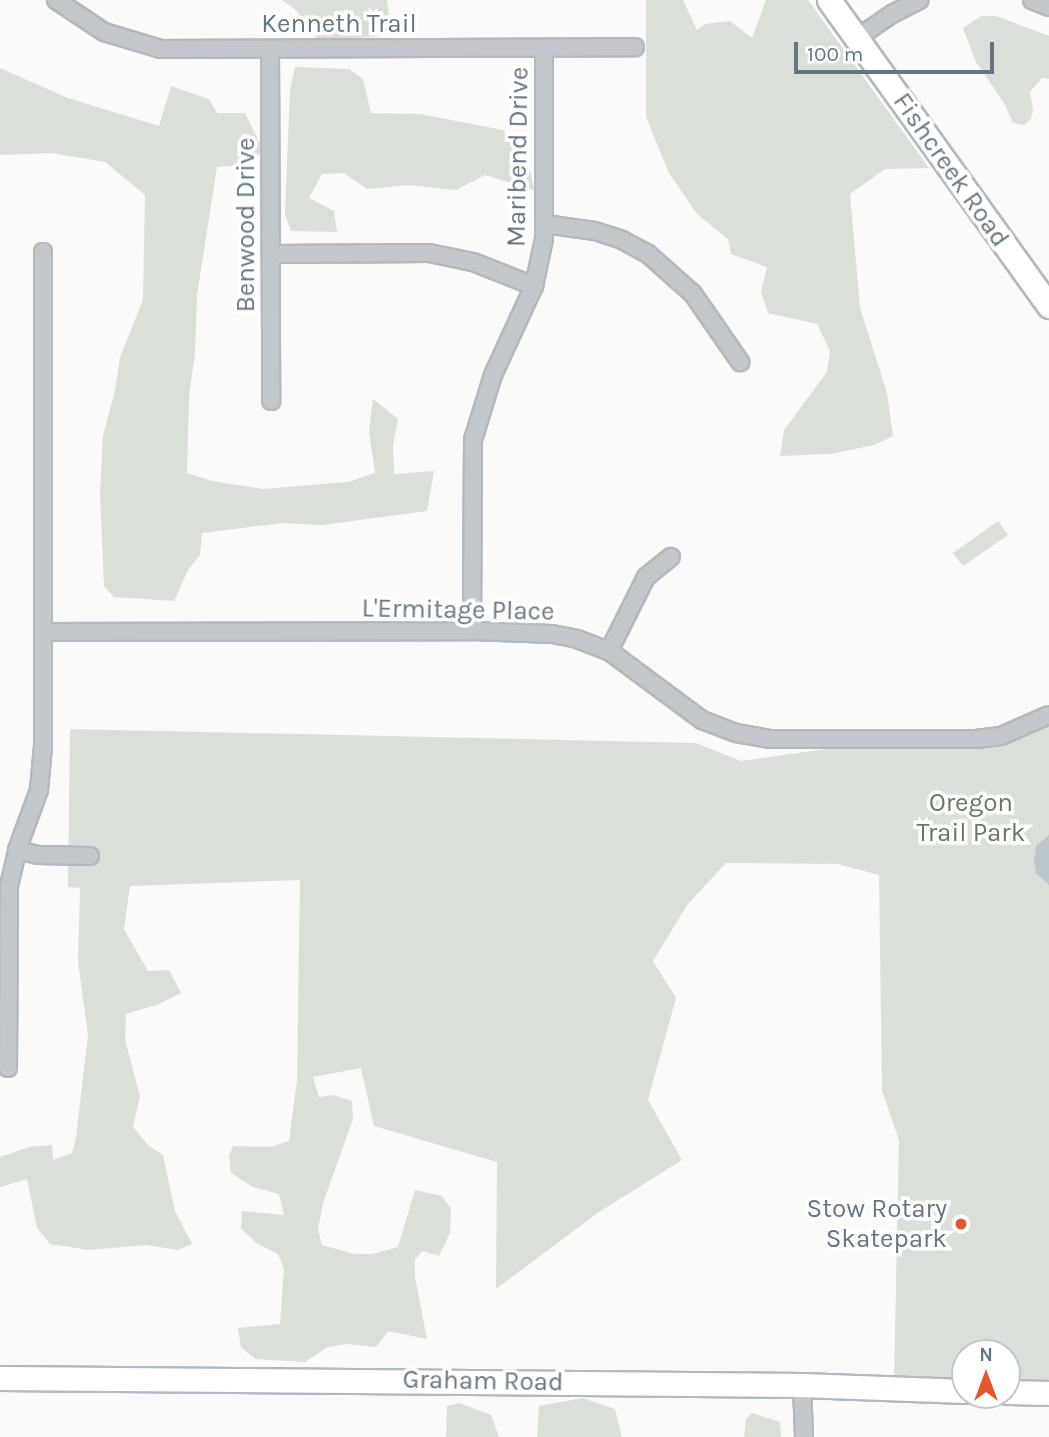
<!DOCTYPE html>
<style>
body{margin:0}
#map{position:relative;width:1049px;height:1437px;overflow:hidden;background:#fafaf8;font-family:Karla,sans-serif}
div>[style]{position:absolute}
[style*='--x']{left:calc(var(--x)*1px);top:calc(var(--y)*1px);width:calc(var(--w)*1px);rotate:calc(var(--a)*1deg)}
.green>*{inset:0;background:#dadfd7}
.water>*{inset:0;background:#bbc7cb}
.roads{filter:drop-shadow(2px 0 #b3babf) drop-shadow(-2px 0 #b3babf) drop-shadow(0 2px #b3babf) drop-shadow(0 -2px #b3babf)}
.street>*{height:16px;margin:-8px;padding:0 8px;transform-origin:8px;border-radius:8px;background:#c3c8cc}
.secondary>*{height:23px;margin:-11.5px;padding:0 11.5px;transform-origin:11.5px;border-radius:11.5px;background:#fff}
.dots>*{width:19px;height:19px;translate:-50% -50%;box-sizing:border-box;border:4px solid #fff;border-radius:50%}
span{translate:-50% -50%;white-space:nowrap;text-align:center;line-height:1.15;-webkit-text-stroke:7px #fff;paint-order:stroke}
.street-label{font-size:26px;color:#657683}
.park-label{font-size:26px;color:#687a64}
.poi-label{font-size:26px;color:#657683}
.right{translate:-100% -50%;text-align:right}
.north{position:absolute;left:951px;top:1339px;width:70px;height:70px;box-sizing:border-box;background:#fff;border:2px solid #c1c8cd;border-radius:50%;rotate:0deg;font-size:19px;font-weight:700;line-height:28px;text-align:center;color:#657683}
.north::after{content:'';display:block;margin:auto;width:24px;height:32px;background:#e4572e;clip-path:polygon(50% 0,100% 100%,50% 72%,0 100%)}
.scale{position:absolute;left:794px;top:42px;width:200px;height:32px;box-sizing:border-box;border:4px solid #657683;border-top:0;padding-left:9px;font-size:21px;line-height:24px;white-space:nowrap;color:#657683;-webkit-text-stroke:5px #fff;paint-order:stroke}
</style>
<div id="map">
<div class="green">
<div style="clip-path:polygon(282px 0,387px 0,389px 16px,380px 36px,322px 41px,309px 32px,297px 11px)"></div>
<div style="clip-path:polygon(646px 0,683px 0,697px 30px,705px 24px,730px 21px,752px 38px,766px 0,808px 0,929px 168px,885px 169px,850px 194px,860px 308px,887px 393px,893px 436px,874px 445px,831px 454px,780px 456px,784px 430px,827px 372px,830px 351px,817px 324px,768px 313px,761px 292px,767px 267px,731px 254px,728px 239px,697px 214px,669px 173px,646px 117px)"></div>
<div style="clip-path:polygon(981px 16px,996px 16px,1049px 36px,1049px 79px,1042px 78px,1030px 92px,1033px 110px,1031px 119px,1024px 125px,1013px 123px,1004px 103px,976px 62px,963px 28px)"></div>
<div style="clip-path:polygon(295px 67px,349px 69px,363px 79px,371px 113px,420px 114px,503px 130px,519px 145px,531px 174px,534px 190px,485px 175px,456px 190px,408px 185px,367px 189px,344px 173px,322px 174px,309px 198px,334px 211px,337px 232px,291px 231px,285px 214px,290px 90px)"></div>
<div style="clip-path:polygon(0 68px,68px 98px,159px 126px,171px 86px,209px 99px,217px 113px,245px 113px,263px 150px,250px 165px,217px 167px,197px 295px,195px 353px,189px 396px,187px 473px,212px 481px,263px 489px,348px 482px,375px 473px,369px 431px,373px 399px,398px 419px,393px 446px,394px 474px,434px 471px,427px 511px,322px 525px,282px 523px,202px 533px,200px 555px,188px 570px,174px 601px,114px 597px,104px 586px,100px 494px,103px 436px,115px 390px,120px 357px,143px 300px,145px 195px,105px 162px,52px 153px,0 155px)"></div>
<div style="clip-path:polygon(998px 521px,1008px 535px,963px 566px,953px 553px)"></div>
<div style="clip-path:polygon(1049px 715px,1049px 1384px,1007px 1383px,1007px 1353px,965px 1353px,965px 1382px,894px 1380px,899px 1140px,882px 1091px,879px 875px,838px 864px,726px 863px,687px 905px,653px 961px,676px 998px,648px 1100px,682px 1160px,599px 1212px,496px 1289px,497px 1162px,374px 1126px,361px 1068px,313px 1077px,319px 1097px,334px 1095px,352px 1101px,353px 1119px,323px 1203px,318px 1229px,322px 1245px,354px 1254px,372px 1254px,398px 1247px,415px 1190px,442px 1196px,451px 1209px,450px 1233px,439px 1256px,423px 1251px,415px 1259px,415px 1277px,427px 1339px,388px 1331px,376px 1347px,347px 1344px,328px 1347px,305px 1362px,255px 1359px,241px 1347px,238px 1328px,280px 1324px,284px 1269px,278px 1254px,256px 1243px,241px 1228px,242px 1211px,284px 1215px,279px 1194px,253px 1187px,231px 1173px,229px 1156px,233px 1146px,270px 1147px,289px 1141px,297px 1080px,300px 880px,130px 886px,124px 929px,148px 971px,169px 970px,181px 993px,159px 1004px,126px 1014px,125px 1040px,140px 1096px,133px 1127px,149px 1146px,163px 1155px,175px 1211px,192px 1244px,178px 1250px,146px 1245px,89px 1250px,50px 1244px,37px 1228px,27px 1179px,0 1187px,0 1157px,29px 1147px,52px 1145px,53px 1160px,72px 1153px,76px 1138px,88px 1035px,78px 962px,80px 888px,68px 887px,70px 729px,696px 743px,741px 761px,891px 740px,976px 739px)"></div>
<div style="clip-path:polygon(582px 1398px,615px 1409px,622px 1437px,537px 1437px,539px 1406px)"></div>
<div style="clip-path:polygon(459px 1403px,491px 1415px,499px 1437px,446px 1437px,447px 1406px)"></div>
<div style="clip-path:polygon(752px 1413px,780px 1422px,781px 1437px,744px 1437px,746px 1419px)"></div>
</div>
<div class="water">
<div style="clip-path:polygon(1049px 835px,1049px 885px,1036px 873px,1034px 861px,1036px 846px)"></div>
</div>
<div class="roads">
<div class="street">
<div style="--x:56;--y:0;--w:58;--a:33.7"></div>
<div style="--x:104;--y:32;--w:59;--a:16.6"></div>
<div style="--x:161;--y:49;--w:474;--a:-0.2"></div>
<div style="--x:1032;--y:0;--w:18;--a:22"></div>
<div style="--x:857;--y:38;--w:42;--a:-34.4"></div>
<div style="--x:892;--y:14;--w:31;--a:-27"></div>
<div style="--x:270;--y:49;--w:352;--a:89.8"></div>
<div style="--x:545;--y:224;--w:50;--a:8"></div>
<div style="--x:595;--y:231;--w:28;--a:18"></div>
<div style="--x:622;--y:240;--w:30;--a:28"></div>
<div style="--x:648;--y:254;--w:60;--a:41.6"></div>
<div style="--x:693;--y:294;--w:83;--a:55.3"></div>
<div style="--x:271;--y:254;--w:158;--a:-0.4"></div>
<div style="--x:429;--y:253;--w:45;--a:11.6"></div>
<div style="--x:473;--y:262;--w:66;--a:21.5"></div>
<div style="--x:472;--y:631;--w:191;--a:-89.7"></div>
<div style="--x:473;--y:440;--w:68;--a:-72.9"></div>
<div style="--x:493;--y:375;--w:98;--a:-65.3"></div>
<div style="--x:534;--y:286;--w:48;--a:-78"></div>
<div style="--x:544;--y:239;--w:191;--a:-90"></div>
<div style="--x:43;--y:632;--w:429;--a:-0.1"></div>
<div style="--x:472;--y:631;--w:80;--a:2.1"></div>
<div style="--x:552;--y:634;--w:25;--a:11"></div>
<div style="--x:577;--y:639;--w:34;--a:21"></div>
<div style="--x:609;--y:651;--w:116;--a:36.6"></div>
<div style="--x:702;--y:720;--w:36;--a:21"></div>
<div style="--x:736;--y:733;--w:35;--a:10"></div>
<div style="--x:770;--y:739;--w:206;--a:0"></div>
<div style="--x:976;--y:739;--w:25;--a:-7"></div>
<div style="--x:1001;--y:736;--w:52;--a:-23.6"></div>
<div style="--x:609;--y:651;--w:83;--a:-63.4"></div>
<div style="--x:646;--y:577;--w:32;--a:-39"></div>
<div style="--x:17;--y:850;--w:22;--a:13"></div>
<div style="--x:38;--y:855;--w:52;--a:1.1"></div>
<div style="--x:8;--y:1068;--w:182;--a:-89.7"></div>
<div style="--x:9;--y:886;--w:37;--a:-77"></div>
<div style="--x:17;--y:850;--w:64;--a:-69.9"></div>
<div style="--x:39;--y:790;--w:44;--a:-84.8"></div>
<div style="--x:43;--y:746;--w:494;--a:-90"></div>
<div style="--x:802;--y:1385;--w:52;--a:87.8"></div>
</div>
<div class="secondary">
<div style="--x:829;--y:0;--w:377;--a:54.3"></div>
<div style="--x:0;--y:1378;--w:802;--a:0.5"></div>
<div style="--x:802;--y:1385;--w:163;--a:2.1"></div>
<div style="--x:1007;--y:1392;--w:42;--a:1.4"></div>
</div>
</div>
<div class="dots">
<div style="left:961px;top:1224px;background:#e4572e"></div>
</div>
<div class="street-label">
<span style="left:339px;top:24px">Kenneth Trail</span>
<span style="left:518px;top:157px;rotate:-89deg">Maribend Drive</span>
<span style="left:951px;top:170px;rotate:55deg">Fishcreek Road</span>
<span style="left:246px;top:225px;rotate:-90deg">Benwood Drive</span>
<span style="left:458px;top:610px;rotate:1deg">L'Ermitage Place</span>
<span style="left:483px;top:1381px;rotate:1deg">Graham Road</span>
</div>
<div class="park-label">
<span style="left:971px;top:818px">Oregon<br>Trail Park</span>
</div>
<div class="poi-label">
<span class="right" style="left:947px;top:1224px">Stow Rotary<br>Skatepark</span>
</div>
<div class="north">N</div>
<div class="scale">100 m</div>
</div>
